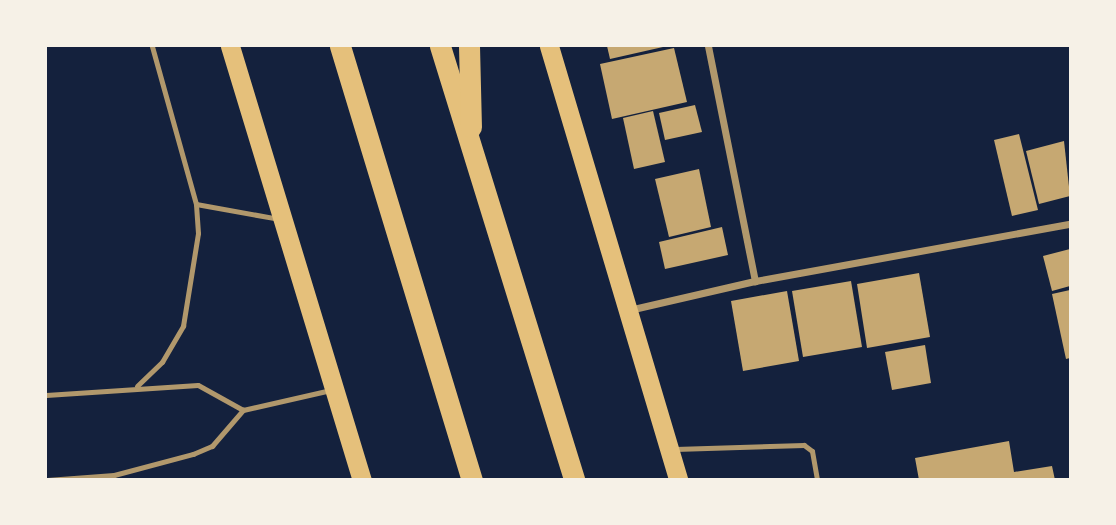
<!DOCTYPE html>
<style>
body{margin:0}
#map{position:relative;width:1116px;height:525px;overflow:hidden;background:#14213d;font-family:Roboto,sans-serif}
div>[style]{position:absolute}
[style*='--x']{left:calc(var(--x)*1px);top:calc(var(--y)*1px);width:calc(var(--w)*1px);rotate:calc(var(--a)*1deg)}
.building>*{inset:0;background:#c6a872}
.service>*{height:5px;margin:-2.5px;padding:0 2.5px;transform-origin:2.5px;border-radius:2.5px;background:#b1986c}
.minor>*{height:7px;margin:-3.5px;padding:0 3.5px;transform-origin:3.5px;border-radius:3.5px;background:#b1986c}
.trunk>*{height:19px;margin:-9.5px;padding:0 9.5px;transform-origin:9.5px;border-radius:9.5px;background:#e5c07b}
.motorway>*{height:21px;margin:-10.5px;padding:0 10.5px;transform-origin:10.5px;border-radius:10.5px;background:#e5c07b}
span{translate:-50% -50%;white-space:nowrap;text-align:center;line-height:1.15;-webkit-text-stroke:5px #f6f1e7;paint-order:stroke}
.frame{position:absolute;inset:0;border:47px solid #f6f1e7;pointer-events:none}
</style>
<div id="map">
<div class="building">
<div style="clip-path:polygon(607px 46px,663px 46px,663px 47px,610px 59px)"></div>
<div style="clip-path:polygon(674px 48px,687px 102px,612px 119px,600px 64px)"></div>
<div style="clip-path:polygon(695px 105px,702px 132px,665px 140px,659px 113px)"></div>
<div style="clip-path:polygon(653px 111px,665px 162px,634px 169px,623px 118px)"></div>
<div style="clip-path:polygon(1019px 134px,1038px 210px,1012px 216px,994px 140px)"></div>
<div style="clip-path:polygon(1064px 141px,1070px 196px,1039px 204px,1026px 151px)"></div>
<div style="clip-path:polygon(699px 169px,711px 227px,669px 237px,655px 179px)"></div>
<div style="clip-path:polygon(722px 227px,728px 255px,665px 269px,659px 242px)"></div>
<div style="clip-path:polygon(1070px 249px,1070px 286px,1052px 291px,1043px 256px)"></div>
<div style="clip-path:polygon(919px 273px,930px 337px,867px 348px,857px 284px)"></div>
<div style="clip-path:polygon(851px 281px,862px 347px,803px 357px,792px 291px)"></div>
<div style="clip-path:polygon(1070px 290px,1070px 358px,1066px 359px,1052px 294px)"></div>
<div style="clip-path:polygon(787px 291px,799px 361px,743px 371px,731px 301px)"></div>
<div style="clip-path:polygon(925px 345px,931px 383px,892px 390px,885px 352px)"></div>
<div style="clip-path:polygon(1009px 441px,1014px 472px,1052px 466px,1055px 480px,919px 480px,915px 458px)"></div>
</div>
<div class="service">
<div style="--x:196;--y:204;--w:84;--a:10.2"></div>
<div style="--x:137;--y:386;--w:35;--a:-44"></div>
<div style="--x:162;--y:362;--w:42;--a:-59.7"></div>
<div style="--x:183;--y:326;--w:94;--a:-80.8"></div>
<div style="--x:198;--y:233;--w:29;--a:-94"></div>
<div style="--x:196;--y:204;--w:164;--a:-105.6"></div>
<div style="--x:46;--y:395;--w:152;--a:-3.8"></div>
<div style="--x:198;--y:385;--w:51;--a:29.1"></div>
<div style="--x:675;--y:449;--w:129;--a:-1.8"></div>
<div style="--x:804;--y:445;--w:10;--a:37"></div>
<div style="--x:812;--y:451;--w:29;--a:80"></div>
<div style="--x:47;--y:480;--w:67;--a:-4.3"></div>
<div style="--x:114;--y:475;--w:82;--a:-14.9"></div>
<div style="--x:193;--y:454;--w:21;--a:-23"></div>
<div style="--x:212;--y:446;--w:48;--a:-49.3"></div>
<div style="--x:243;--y:410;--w:90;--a:-12.8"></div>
</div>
<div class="minor">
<div style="--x:708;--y:46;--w:240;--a:78.7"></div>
<div style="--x:629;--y:310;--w:129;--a:-13"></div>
<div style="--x:755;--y:281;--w:320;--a:-10.3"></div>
</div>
<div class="trunk">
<div style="--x:230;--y:46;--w:454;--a:73.1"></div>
<div style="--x:549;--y:46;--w:453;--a:73.4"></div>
</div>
<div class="motorway">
<div style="--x:340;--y:46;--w:454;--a:73.1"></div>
<div style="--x:440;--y:46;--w:454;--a:72.8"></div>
<div style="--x:469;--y:46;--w:81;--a:88.6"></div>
</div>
<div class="frame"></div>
</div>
